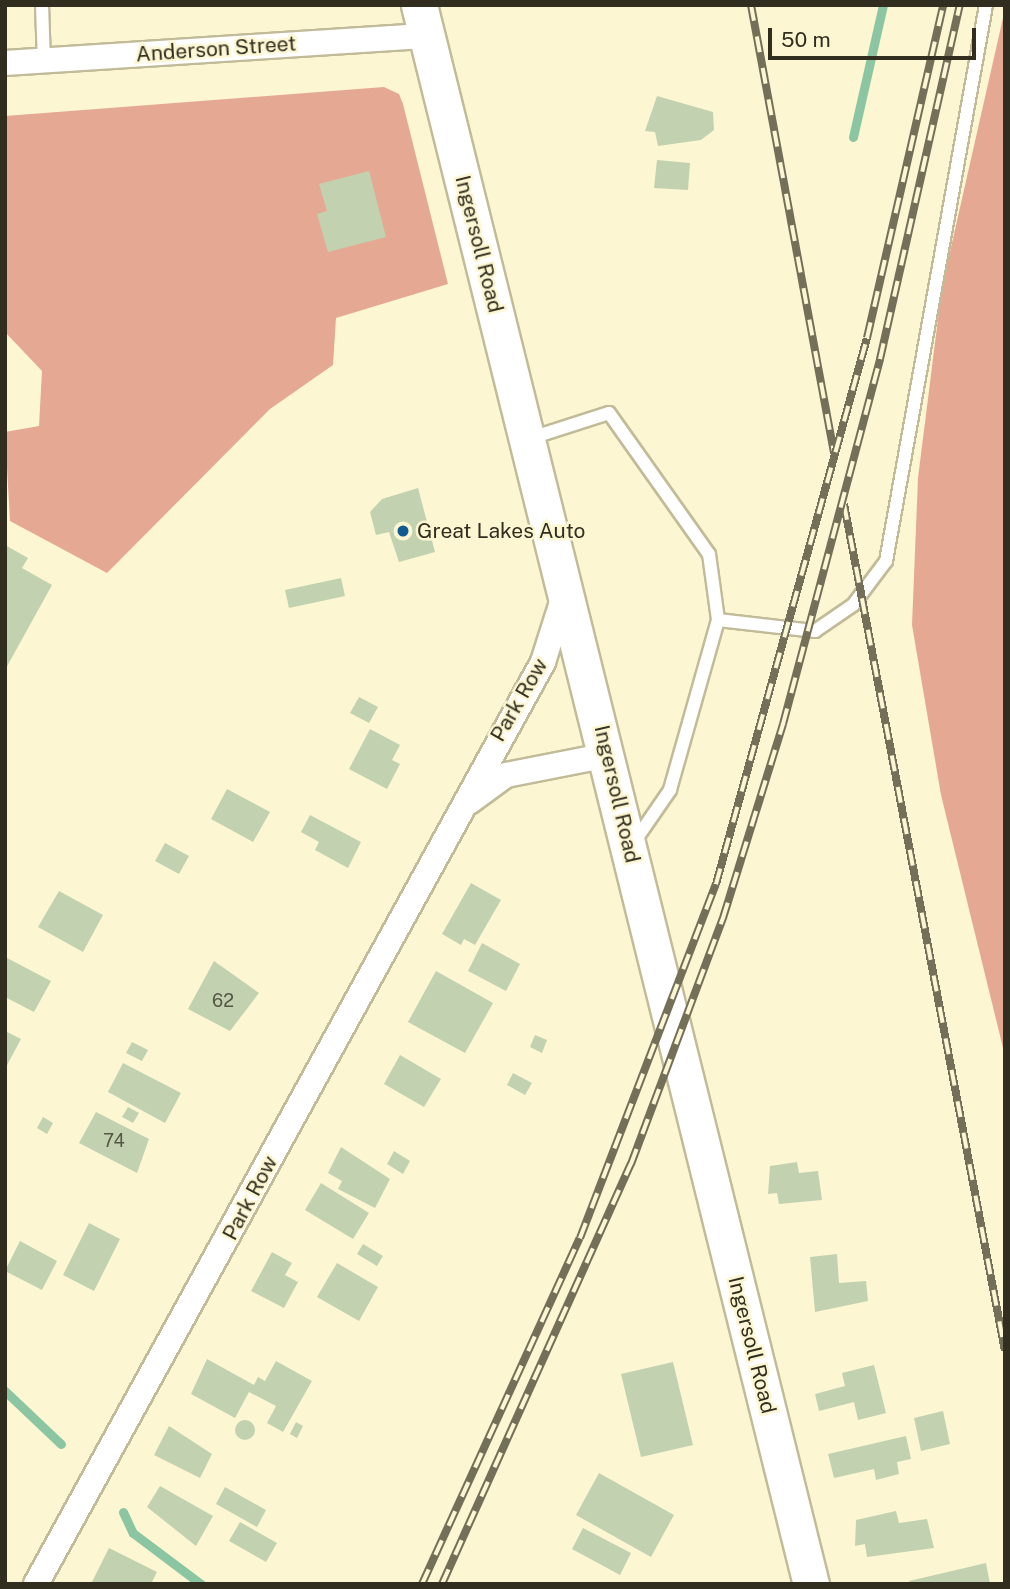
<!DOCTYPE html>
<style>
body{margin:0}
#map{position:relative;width:1010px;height:1589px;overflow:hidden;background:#fcf6d2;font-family:"Public Sans",sans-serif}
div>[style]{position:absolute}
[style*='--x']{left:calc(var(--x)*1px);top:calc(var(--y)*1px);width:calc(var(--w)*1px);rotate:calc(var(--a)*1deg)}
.forest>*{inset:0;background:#e5a993}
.stream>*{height:9px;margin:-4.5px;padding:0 4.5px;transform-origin:4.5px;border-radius:4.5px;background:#8cc5a2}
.building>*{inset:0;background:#c2d2b1}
.round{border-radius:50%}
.roads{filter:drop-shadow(2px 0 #c2bb99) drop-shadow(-2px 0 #c2bb99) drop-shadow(0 2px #c2bb99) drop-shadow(0 -2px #c2bb99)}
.service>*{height:12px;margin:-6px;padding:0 6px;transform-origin:6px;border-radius:6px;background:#fff}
.minor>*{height:24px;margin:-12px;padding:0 12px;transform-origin:12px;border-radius:12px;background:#fff}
.secondary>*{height:35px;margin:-17.5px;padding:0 17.5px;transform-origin:17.5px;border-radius:17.5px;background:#fff}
.rail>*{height:8px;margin-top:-4px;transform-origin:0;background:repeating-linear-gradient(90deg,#fcf6d2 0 16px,#736f59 0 32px);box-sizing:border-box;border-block:2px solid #736f59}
.dots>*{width:19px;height:19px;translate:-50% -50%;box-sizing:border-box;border:4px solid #fcf6d2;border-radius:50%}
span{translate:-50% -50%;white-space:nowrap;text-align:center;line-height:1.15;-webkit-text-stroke:5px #fcf6d2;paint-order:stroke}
.number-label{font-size:18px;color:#555744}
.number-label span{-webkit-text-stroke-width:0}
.street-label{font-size:21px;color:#312e20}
.poi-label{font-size:21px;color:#312e20}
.left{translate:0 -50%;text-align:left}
.frame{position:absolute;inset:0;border:7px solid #312e20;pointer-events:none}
.scale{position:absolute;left:768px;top:28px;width:208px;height:32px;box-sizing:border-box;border:4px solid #312e20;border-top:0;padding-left:9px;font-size:21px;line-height:24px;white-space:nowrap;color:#312e20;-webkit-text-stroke:5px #fcf6d2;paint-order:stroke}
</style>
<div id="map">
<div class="forest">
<div style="clip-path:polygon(1005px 9px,1005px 1056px,941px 795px,912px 625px,918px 478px,942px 287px)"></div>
<div style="clip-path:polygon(384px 87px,399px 94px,403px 104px,448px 284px,336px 318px,333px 365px,270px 409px,107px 573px,10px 521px,5px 432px,39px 426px,42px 371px,5px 332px,5px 116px)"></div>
</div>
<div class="stream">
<div style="--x:853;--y:137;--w:135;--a:-77.2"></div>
<div style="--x:5;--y:1391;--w:77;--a:43.4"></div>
<div style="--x:123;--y:1512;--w:23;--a:65"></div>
<div style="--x:133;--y:1533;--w:85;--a:36.9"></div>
</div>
<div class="building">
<div style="clip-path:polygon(657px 96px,713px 112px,714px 130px,701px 140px,658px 146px,655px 132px,645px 131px)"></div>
<div style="clip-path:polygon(657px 160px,690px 163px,688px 190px,654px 188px)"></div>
<div style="clip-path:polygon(369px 171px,386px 237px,328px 252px,317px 214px,327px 211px,319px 184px)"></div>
<div style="clip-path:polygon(418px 488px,435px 552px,399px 562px,389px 532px,376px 535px,370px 512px,382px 499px)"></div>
<div style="clip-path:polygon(5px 545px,28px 558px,22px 568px,52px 585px,5px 670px)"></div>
<div style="clip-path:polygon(341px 578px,345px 596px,289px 608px,285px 590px)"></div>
<div style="clip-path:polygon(359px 697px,378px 707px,369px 723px,350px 713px)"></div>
<div style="clip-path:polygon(370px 729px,400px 745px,392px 760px,400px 764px,387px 789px,349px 769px)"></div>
<div style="clip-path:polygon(227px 789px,270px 812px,253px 842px,211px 819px)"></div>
<div style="clip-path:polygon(310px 815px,361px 842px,348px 868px,315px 850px,319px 842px,301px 832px)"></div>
<div style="clip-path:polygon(165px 843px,189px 856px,179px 874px,155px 861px)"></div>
<div style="clip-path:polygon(471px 883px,501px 900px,475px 945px,464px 939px,461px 945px,442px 934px)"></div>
<div style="clip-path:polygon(59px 891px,103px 915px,83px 952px,38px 927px)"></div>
<div style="clip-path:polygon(482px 943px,520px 964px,506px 991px,468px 971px)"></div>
<div style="clip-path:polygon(5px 957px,51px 981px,34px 1012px,5px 997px)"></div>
<div style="clip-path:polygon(214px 961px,259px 993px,230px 1031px,188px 1009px)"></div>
<div style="clip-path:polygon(436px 971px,493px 1003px,465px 1053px,408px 1022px)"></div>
<div style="clip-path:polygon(5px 1031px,21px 1039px,5px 1069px)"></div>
<div style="clip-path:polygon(535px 1035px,547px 1040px,542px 1053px,530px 1047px)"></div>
<div style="clip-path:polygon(132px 1042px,148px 1050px,142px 1061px,126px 1053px)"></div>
<div style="clip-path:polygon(400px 1055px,441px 1079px,424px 1107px,384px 1084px)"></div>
<div style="clip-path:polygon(123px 1063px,181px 1093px,165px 1123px,108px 1092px)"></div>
<div style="clip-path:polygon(513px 1073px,532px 1083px,525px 1095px,507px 1085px)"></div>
<div style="clip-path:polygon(128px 1107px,139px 1113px,133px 1123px,122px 1117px)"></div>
<div style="clip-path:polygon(96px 1112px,149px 1139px,137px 1173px,79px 1143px)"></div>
<div style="clip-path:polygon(43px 1117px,53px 1123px,47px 1134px,37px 1128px)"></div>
<div style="clip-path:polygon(341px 1147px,390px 1179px,375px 1208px,338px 1189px,342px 1181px,328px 1173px)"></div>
<div style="clip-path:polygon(394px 1151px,410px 1161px,403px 1174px,387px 1164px)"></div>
<div style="clip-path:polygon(797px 1162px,799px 1173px,818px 1171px,822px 1200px,779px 1204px,777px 1193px,768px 1194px,770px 1166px)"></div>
<div style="clip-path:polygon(321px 1183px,369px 1213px,353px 1239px,305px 1210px)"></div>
<div style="clip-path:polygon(89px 1223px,120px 1239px,94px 1291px,63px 1275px)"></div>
<div style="clip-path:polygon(20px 1241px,57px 1261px,42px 1290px,5px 1271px)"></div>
<div style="clip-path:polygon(363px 1244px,383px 1256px,377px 1266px,357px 1254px)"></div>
<div style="clip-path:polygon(272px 1252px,292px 1263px,285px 1275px,298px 1282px,284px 1308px,251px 1291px)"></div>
<div style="clip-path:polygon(837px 1254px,839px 1283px,866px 1281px,868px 1301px,815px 1312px,810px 1257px)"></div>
<div style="clip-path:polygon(337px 1263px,378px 1287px,359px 1321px,317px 1297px)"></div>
<div style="clip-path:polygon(207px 1359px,254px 1385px,258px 1377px,265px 1381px,276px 1361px,312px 1381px,283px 1432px,267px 1423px,276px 1406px,249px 1392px,235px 1418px,191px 1394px)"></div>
<div style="clip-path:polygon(673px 1362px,693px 1445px,641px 1457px,621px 1374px)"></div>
<div style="clip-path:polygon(874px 1365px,886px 1413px,858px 1420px,854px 1402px,819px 1411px,815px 1394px,845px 1386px,842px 1373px)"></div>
<div style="clip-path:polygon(943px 1411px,950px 1444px,921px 1451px,914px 1418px)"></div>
<div class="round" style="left:235px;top:1420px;width:20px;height:20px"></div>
<div style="clip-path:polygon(296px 1422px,303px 1426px,297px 1438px,290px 1434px)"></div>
<div style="clip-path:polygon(169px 1426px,212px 1454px,200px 1478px,154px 1455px)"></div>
<div style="clip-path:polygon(906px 1436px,911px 1459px,897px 1462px,899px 1474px,876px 1480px,874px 1469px,834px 1478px,828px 1454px)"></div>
<div style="clip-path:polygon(599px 1473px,674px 1515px,651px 1557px,576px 1515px)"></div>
<div style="clip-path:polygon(160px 1486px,213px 1516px,196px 1546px,147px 1507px)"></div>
<div style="clip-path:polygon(225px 1487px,266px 1510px,257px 1527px,216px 1504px)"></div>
<div style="clip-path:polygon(896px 1511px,899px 1523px,927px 1519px,934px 1548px,867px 1557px,865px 1544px,855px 1546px,856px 1520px)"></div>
<div style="clip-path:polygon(240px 1522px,277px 1543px,266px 1562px,229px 1541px)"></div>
<div style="clip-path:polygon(583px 1528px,631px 1553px,620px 1575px,572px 1549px)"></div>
<div style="clip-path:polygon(109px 1548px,157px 1572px,151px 1584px,91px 1584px)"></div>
<div style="clip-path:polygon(986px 1563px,990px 1584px,910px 1584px,909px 1581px)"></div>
</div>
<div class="roads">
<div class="service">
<div style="--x:42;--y:5;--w:56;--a:88"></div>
<div style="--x:528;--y:439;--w:85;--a:-17.8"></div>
<div style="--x:609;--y:413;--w:173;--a:54.7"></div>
<div style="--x:709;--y:554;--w:67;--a:82.2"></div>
<div style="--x:718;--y:620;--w:177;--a:105.8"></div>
<div style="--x:670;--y:790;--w:67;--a:124.6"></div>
<div style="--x:718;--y:620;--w:98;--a:6.5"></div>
<div style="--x:815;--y:631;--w:46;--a:-34.4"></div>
<div style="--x:853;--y:605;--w:55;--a:-53.1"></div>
<div style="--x:886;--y:561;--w:565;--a:-79.8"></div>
</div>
<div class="minor">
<div style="--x:5;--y:63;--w:423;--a:-3.7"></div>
<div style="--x:469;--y:802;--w:46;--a:-36.1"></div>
<div style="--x:506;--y:775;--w:104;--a:-11.1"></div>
<div style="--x:36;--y:1584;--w:1052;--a:-61.19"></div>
<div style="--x:543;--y:662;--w:66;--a:-72.4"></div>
</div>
<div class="secondary">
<div style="--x:419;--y:5;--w:1627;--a:76.06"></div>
</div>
</div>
<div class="rail">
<div style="--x:751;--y:5;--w:456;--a:79.5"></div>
<div style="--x:844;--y:504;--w:862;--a:79.24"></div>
<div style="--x:422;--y:1584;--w:380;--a:-65.5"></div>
<div style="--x:580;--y:1238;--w:379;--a:-69"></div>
<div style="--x:716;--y:884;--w:566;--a:-74.54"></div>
<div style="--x:867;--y:338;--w:342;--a:-77.1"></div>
<div style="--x:442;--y:1584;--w:461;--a:-65.8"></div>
<div style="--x:631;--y:1164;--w:263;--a:-69.5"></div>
<div style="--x:723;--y:918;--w:203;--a:-72.8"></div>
<div style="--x:783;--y:724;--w:378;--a:-75.1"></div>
<div style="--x:880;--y:359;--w:363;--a:-77.3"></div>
</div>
<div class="dots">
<div style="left:403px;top:531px;background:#105c8f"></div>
</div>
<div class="number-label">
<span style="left:223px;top:1001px">62</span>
<span style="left:114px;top:1141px">74</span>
</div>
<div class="street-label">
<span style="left:216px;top:49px;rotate:-4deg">Anderson Street</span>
<span style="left:479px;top:244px;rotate:76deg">Ingersoll Road</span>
<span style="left:519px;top:700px;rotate:-60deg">Park Row</span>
<span style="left:617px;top:794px;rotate:77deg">Ingersoll Road</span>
<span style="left:250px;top:1198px;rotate:-62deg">Park Row</span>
<span style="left:752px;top:1345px;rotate:76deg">Ingersoll Road</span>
</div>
<div class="poi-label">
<span class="left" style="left:417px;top:531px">Great Lakes Auto</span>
</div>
<div class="frame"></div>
<div class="scale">50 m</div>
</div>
